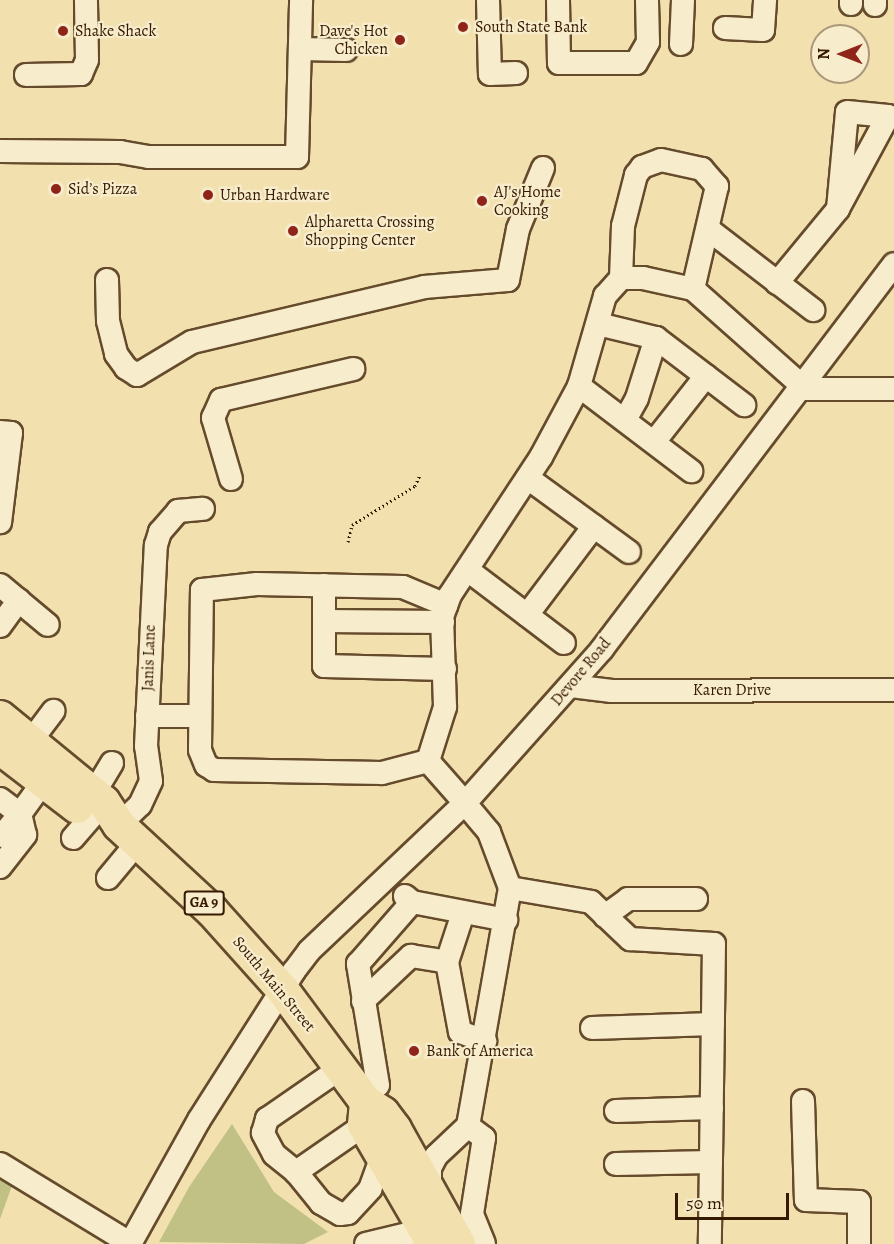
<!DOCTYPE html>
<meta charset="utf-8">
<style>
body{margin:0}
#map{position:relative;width:894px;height:1244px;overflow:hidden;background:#f2e1af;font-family:Alegreya,serif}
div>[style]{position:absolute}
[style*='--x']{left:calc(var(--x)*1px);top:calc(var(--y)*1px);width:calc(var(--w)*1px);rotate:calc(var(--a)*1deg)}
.green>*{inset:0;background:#c1c186}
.path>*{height:3px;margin-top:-1.5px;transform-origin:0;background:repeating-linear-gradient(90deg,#361901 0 1.5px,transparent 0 4.5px)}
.roads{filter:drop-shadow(2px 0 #654b2c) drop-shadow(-2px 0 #654b2c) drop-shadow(0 2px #654b2c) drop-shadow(0 -2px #654b2c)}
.minor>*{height:22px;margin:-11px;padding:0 11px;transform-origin:11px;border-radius:11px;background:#f7eccb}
.highway>*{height:32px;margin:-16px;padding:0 16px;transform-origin:16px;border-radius:16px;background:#f2e1af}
.dots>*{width:16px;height:16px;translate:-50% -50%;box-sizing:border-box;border:3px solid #f7eccb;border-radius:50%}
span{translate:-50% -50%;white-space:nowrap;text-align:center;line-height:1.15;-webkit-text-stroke:4.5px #f7eccb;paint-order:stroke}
.shield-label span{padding:2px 4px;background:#f7eccb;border:2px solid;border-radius:4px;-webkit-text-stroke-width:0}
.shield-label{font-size:15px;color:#361901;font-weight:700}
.poi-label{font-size:16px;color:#361901}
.left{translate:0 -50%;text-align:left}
.right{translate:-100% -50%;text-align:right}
.street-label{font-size:16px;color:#361901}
.north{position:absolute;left:810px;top:24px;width:60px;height:60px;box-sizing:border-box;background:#f7eccb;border:2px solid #aa987a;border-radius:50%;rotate:270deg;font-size:16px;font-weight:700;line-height:24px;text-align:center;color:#361901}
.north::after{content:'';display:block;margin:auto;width:21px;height:27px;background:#8f2418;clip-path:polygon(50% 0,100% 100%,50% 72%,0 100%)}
.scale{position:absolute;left:675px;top:1193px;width:114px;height:27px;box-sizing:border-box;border:3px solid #361901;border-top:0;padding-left:8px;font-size:18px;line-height:21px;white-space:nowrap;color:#361901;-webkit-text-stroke:4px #f7eccb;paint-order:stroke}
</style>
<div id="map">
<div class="green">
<div style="clip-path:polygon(232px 1124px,274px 1192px,328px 1232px,304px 1244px,159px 1242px,189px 1187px)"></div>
<div style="clip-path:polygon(0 1175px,13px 1183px,0 1219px)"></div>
</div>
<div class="path">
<div style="--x:348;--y:542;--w:17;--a:-77"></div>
<div style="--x:352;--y:525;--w:74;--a:-31.8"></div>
<div style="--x:415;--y:486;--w:12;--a:-66"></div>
</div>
<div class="roads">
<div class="minor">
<div style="--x:488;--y:0;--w:74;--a:88.5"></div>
<div style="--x:490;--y:74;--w:26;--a:-2"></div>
<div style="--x:558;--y:0;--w:63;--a:89.1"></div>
<div style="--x:559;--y:63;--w:77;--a:0"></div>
<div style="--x:636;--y:63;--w:24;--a:-60"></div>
<div style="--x:648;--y:42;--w:42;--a:-91.4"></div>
<div style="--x:851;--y:4;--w:4;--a:-90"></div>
<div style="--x:875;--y:5;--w:5;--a:-90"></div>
<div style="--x:725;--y:28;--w:38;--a:3"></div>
<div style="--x:763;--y:30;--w:30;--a:-86"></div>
<div style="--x:681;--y:44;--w:44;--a:-87.4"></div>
<div style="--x:301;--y:49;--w:45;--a:1.3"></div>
<div style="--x:26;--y:75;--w:55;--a:-1"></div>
<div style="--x:81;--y:74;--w:15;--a:-67"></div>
<div style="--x:87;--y:60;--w:60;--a:-91"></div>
<div style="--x:0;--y:151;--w:120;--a:0.5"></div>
<div style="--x:120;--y:152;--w:29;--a:10"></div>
<div style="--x:149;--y:157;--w:148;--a:0"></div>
<div style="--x:297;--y:157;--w:157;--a:-88.5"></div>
<div style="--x:708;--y:229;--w:133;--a:37.6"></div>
<div style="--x:621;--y:278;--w:52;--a:-87.8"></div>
<div style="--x:623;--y:226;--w:53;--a:-75.7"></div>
<div style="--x:636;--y:175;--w:10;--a:-53"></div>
<div style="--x:642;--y:167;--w:20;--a:-20"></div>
<div style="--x:661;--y:160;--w:42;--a:12.4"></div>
<div style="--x:702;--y:169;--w:23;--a:49"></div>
<div style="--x:717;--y:186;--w:106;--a:103.1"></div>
<div style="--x:107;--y:280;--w:41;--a:88.6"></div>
<div style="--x:108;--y:321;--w:34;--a:76"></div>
<div style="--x:116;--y:354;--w:17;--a:54"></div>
<div style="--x:126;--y:368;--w:13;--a:32"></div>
<div style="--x:137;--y:375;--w:64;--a:-31"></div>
<div style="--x:192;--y:342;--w:238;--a:-13.3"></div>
<div style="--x:424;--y:287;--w:84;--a:-4.8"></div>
<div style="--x:508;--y:280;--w:52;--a:-78.9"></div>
<div style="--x:518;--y:229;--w:66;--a:-67.7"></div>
<div style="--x:777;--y:283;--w:96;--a:-50.5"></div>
<div style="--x:838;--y:209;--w:97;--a:-84.7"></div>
<div style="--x:847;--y:112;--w:41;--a:5.6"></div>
<div style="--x:888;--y:116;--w:106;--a:118.3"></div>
<div style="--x:598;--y:324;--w:60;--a:13.6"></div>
<div style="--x:656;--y:338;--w:111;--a:37.3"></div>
<div style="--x:579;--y:386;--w:141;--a:37.2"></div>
<div style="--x:798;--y:389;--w:96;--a:0"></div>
<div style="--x:625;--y:420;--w:25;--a:-61"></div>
<div style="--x:637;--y:398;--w:63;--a:-72.4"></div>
<div style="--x:0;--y:432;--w:11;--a:5"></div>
<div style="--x:11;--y:433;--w:90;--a:97"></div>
<div style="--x:654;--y:442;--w:84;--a:-51.8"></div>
<div style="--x:528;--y:478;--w:125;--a:36.2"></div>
<div style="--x:231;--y:479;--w:64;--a:-106.4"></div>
<div style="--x:213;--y:418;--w:20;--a:-66"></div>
<div style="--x:221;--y:400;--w:136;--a:-13.2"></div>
<div style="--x:469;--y:571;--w:119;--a:37.2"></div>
<div style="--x:0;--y:585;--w:62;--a:39.8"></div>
<div style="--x:324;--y:585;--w:81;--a:90"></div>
<div style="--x:324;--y:666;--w:121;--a:1.4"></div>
<div style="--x:527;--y:615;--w:111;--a:-53"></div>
<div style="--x:324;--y:621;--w:119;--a:0.5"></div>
<div style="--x:0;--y:626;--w:32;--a:-54"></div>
<div style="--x:571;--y:686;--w:41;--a:7"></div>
<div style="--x:612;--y:691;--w:282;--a:-0.2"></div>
<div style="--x:147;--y:716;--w:53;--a:0"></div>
<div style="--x:30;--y:742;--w:39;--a:-53"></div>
<div style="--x:428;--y:761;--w:48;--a:165.4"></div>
<div style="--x:382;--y:773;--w:168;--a:-179"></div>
<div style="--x:214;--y:770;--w:9;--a:-148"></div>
<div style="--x:206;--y:765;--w:16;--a:-112"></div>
<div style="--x:200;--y:750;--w:160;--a:-89.3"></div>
<div style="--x:202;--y:590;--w:55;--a:-6.2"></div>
<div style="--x:257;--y:584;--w:146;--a:1.2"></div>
<div style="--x:403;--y:587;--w:47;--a:22.7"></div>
<div style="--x:94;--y:793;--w:35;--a:-59"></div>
<div style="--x:0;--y:799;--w:25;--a:37"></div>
<div style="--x:20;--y:814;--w:41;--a:-54"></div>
<div style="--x:119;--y:825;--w:29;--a:-44"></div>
<div style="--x:140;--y:805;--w:26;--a:-65"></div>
<div style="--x:151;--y:781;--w:35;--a:-98"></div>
<div style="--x:146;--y:746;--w:201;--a:-87.2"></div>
<div style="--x:156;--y:545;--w:14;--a:-73"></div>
<div style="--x:160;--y:532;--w:28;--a:-49"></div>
<div style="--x:178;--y:511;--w:25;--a:-5"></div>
<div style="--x:2;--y:836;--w:28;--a:-51"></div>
<div style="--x:73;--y:838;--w:28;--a:-49"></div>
<div style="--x:0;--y:867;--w:41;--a:-52"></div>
<div style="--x:25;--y:835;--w:22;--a:-103"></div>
<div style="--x:108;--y:878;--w:47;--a:-50.2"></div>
<div style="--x:510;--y:888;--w:82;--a:9.8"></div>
<div style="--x:591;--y:902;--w:54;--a:43.5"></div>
<div style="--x:630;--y:939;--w:84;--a:3.4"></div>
<div style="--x:714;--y:944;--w:300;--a:90.8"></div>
<div style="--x:405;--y:896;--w:9;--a:41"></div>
<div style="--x:412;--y:902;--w:96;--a:10.8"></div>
<div style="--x:605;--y:916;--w:29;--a:-36"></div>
<div style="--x:628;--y:899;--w:68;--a:0"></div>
<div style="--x:447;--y:962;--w:52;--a:-71.9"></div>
<div style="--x:363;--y:1001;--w:66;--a:-43.2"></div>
<div style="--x:411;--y:956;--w:36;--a:9"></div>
<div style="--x:447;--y:962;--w:71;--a:79.5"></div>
<div style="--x:460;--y:1032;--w:27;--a:20"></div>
<div style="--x:592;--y:1028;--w:121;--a:-1.9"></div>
<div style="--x:361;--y:1094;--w:19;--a:-28"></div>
<div style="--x:378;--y:1085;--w:123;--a:-99.4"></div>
<div style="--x:358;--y:964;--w:82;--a:-48.9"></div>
<div style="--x:803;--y:1101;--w:99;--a:88.3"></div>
<div style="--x:806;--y:1200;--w:53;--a:2.2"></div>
<div style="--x:859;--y:1202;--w:42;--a:90"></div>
<div style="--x:616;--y:1111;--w:96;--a:-1.8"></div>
<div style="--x:364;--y:1125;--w:83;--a:145.3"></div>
<div style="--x:296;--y:1172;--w:40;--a:51"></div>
<div style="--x:321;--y:1203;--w:22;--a:30"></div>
<div style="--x:340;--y:1214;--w:8;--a:-7"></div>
<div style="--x:348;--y:1213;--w:33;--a:-47"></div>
<div style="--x:370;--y:1189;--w:29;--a:-70"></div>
<div style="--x:380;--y:1162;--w:7;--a:-34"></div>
<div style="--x:468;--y:1126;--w:20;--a:37"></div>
<div style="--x:484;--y:1138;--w:77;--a:99"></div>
<div style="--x:472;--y:1214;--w:32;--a:68"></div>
<div style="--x:0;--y:1164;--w:153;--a:31.4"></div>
<div style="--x:616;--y:1164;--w:95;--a:-1.2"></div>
<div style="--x:296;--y:1172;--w:28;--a:-141"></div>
<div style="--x:274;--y:1154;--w:24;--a:-118"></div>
<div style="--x:263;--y:1133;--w:15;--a:-74"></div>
<div style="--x:267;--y:1119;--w:90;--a:-34.6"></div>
<div style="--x:430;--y:1192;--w:24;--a:-90"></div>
<div style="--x:430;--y:1168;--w:13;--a:-63"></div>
<div style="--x:436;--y:1156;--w:44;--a:-43.2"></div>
<div style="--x:468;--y:1126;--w:242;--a:-80"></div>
<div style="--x:510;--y:888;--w:60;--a:-110.6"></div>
<div style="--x:489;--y:832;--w:38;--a:-130"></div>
<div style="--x:465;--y:803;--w:206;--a:-48.3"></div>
<div style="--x:602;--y:649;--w:483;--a:-52.8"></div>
<div style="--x:130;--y:1244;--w:142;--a:-60.9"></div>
<div style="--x:199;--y:1120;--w:177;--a:-57.5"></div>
<div style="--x:294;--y:971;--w:25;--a:-53"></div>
<div style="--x:309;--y:951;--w:215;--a:-43.5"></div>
<div style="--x:465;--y:803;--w:56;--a:-131.4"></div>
<div style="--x:428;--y:761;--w:57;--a:-72.5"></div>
<div style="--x:445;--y:707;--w:90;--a:-91.9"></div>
<div style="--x:442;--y:617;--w:23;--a:-70"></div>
<div style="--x:450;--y:595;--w:165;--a:-56.6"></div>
<div style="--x:541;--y:457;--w:81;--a:-61.8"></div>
<div style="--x:579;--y:386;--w:94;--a:-73.9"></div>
<div style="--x:605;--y:296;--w:24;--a:-48"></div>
<div style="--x:621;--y:278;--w:22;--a:0"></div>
<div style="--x:643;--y:278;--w:51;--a:12.4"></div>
<div style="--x:693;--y:289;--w:144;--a:41.6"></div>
<div style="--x:366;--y:1244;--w:46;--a:-13.7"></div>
<div style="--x:411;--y:1233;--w:15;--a:-28"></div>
</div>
<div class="highway">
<div style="--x:0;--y:717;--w:134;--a:39.3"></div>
<div style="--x:104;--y:802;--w:27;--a:57"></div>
<div style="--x:119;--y:825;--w:127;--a:42.8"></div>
<div style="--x:212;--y:911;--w:105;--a:48.1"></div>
<div style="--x:282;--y:989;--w:141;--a:53.4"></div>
<div style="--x:366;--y:1102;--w:20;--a:33"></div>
<div style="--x:383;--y:1113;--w:20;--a:53"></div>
<div style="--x:395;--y:1129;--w:132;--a:60.9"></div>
<div style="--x:0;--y:748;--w:97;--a:37.5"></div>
<div style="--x:366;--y:1102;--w:23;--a:95"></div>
<div style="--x:364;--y:1125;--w:138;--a:59.9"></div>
</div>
</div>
<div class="dots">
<div style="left:463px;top:27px;background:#8f2418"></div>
<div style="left:63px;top:31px;background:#8f2418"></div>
<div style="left:400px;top:40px;background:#8f2418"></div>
<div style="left:56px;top:189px;background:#8f2418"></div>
<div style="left:208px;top:195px;background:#8f2418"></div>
<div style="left:482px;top:201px;background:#8f2418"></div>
<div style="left:293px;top:231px;background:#8f2418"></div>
<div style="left:414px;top:1051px;background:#8f2418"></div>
</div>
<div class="shield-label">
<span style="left:204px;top:903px">GA 9</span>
</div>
<div class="poi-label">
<span class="left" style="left:475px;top:27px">South State Bank</span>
<span class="left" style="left:75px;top:31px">Shake Shack</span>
<span class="right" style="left:388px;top:40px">Dave's Hot<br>Chicken</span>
<span class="left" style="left:68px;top:189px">Sid’s Pizza</span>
<span class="left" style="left:494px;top:201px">AJ's Home<br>Cooking</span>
<span class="left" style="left:220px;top:195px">Urban Hardware</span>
<span class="left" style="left:305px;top:231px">Alpharetta Crossing<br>Shopping Center</span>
<span class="left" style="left:426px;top:1051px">Bank of America</span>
</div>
<div class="street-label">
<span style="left:149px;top:658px;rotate:-88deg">Janis Lane</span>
<span style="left:581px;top:672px;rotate:-50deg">Devore Road</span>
<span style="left:732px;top:690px">Karen Drive</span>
<span style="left:274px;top:984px;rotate:50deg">South Main Street</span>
</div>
<div class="north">N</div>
<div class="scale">50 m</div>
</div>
